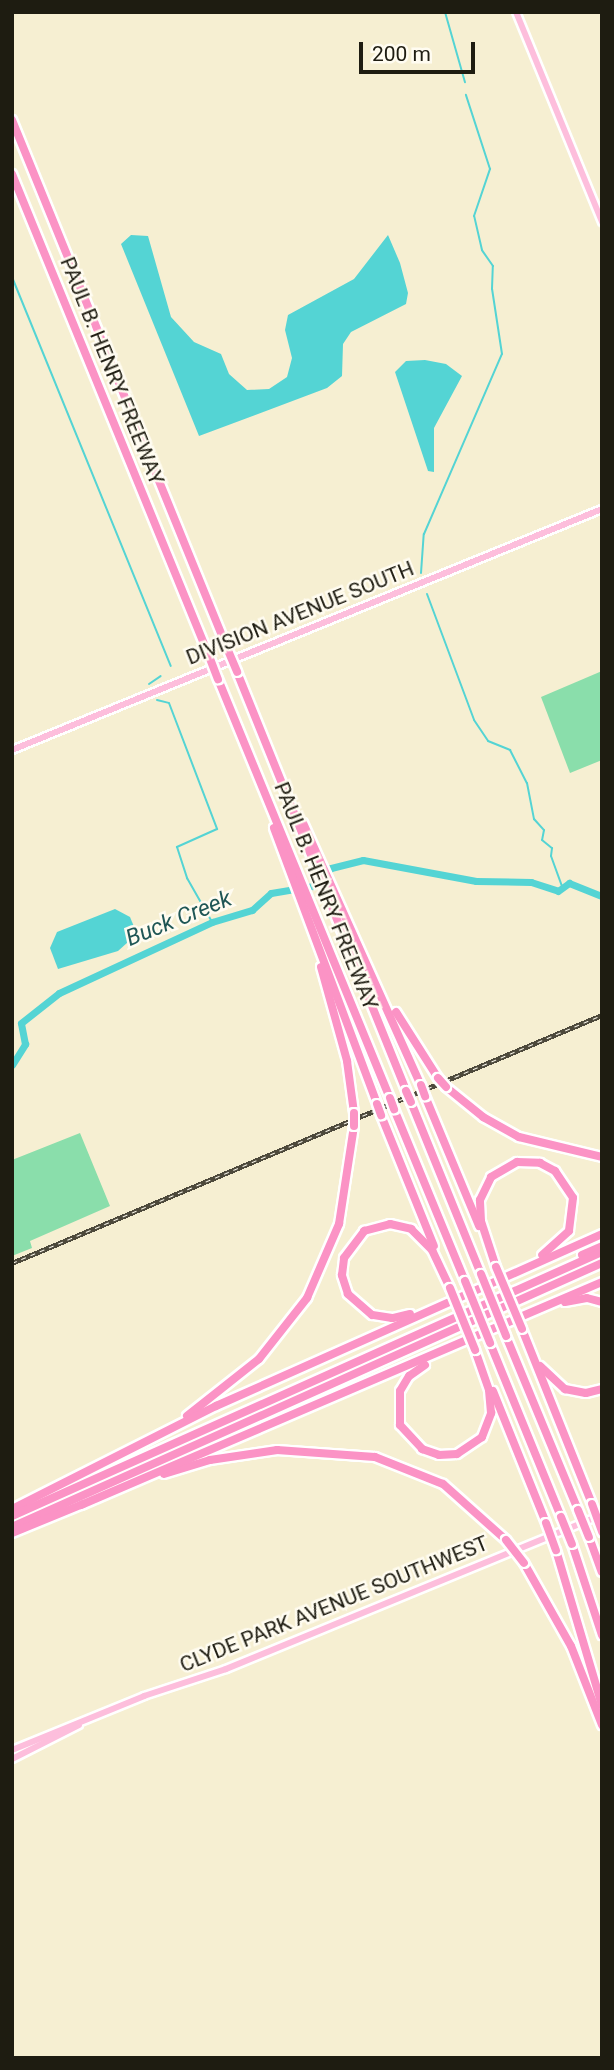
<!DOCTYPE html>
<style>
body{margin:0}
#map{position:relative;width:614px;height:2070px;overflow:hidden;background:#f6efd2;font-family:Roboto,sans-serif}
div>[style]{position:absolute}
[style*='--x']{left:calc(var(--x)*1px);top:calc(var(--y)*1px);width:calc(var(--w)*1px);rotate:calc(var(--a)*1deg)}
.green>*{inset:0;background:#8adeab}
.water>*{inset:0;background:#54d4d4}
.stream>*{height:2px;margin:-1px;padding:0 1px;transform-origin:1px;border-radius:1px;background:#54d4d4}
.river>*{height:7px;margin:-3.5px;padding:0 3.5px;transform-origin:3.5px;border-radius:3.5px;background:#54d4d4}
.roads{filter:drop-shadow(2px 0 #fff) drop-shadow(-2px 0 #fff) drop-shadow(0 2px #fff) drop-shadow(0 -2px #fff)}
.major>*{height:6px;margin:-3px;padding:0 3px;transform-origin:3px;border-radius:3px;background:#fdbedc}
.highway>*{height:8px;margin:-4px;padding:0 4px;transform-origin:4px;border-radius:4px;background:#fb93c5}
.rail>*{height:4.5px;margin-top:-2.25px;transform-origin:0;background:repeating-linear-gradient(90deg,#fffcf1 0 5px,#4d493b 0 10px);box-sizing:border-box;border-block:2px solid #4d493b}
.bridges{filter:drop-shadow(2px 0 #fff) drop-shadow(-2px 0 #fff) drop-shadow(0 2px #fff) drop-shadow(0 -2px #fff)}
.highway-bridge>*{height:8px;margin:-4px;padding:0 4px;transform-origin:4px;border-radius:4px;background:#fb93c5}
span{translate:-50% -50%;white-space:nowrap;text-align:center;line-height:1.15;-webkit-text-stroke:5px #fffcf1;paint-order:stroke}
.street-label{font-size:21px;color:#1e1c11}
.water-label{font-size:23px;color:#1f5655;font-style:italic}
.frame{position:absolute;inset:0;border:14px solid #1e1c11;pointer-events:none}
.scale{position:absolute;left:359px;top:42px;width:116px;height:32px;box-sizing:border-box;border:4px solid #1e1c11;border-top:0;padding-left:9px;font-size:21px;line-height:24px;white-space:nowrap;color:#1e1c11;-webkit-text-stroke:5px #fffcf1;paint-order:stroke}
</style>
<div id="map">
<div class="green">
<div style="clip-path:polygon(602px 671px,602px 760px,570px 773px,541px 697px)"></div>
<div style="clip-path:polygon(80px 1133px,110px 1206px,30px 1241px,32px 1248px,12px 1256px,12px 1160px)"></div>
</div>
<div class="water">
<div style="clip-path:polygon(131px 235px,148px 236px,171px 317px,194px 342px,221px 354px,229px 374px,247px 390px,269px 389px,287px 377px,292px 358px,285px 330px,288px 315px,354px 279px,388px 235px,400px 263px,408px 293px,406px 304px,351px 332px,343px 344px,342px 376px,327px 388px,199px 436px,121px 244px)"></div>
<div style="clip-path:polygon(425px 360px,446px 364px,462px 376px,434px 428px,434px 472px,428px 471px,395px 372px,406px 361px)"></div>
<div style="clip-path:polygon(115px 909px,130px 917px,137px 934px,118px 951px,58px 969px,50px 948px,57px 932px)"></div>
</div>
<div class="stream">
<div style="--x:445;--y:12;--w:73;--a:74.1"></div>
<div style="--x:12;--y:277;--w:420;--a:67.8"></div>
<div style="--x:421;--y:573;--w:39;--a:-86"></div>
<div style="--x:424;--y:534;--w:196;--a:-66.6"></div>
<div style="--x:502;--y:354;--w:66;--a:-98.7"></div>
<div style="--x:492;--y:289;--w:23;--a:-88"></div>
<div style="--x:493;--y:266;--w:19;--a:-125"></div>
<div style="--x:482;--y:250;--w:35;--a:-103"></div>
<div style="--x:474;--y:216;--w:50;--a:-71.2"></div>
<div style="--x:490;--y:169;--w:78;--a:-108"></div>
<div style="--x:427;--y:594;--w:134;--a:69.5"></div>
<div style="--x:474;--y:720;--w:25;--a:56"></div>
<div style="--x:488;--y:741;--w:24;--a:22"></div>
<div style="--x:510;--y:750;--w:37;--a:63"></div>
<div style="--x:527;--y:783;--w:37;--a:79"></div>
<div style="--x:534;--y:819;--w:15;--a:48"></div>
<div style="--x:544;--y:830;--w:10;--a:101"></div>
<div style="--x:542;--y:840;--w:13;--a:39"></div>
<div style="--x:552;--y:848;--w:8;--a:97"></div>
<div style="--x:551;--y:856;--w:32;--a:70"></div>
<div style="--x:149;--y:684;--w:14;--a:-34"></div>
<div style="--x:157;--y:700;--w:12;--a:14"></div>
<div style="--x:169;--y:703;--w:135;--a:69.1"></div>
<div style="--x:217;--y:829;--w:44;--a:155.8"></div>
<div style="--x:177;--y:847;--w:33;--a:72"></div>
<div style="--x:187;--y:878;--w:51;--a:60.4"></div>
</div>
<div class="river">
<div style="--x:12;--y:1065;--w:25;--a:-58"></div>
<div style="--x:25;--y:1044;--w:21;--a:-101"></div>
<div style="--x:21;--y:1023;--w:48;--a:-38.3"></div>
<div style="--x:59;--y:993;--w:169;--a:-24.9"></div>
<div style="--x:212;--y:922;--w:42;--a:-16.7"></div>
<div style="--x:252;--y:910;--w:25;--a:-42"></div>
<div style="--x:271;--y:893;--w:43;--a:-9.5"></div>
<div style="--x:313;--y:886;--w:25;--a:-45"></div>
<div style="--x:331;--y:868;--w:33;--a:-14"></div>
<div style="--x:363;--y:860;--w:115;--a:10.5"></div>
<div style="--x:476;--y:881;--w:55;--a:1"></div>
<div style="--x:531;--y:882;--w:28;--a:18"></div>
<div style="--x:558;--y:891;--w:14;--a:-36"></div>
<div style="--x:569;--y:883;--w:35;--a:22"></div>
</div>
<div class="roads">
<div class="major">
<div style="--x:516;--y:12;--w:227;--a:67.7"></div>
<div style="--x:12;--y:750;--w:637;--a:-22.22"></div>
<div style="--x:12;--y:1750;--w:143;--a:-22.2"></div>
<div style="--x:144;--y:1696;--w:86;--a:-18.2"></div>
<div style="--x:226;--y:1669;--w:406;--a:-22.3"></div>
<div style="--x:12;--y:1759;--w:75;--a:-26.9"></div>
</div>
<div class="highway">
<div style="--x:12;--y:120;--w:570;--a:67.84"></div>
<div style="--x:12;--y:174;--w:521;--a:67.77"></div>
<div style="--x:237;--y:672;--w:452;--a:68"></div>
<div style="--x:218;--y:679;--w:453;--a:67.7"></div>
<div style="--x:303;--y:823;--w:287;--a:65.8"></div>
<div style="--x:274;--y:828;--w:295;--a:69.5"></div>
<div style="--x:321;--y:967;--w:98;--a:74.5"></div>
<div style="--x:347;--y:1061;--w:52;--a:82.3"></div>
<div style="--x:396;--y:1012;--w:78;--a:57.5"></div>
<div style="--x:446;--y:1087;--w:48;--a:39"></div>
<div style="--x:483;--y:1117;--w:41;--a:29.1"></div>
<div style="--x:519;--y:1137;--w:85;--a:13.5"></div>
<div style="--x:425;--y:1096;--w:141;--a:67.4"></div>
<div style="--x:411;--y:1102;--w:186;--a:67.9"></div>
<div style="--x:394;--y:1109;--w:186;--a:67.6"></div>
<div style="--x:381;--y:1115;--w:141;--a:68"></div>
<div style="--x:582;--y:1255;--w:22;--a:-24"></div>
<div style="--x:496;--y:1267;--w:48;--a:-108.1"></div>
<div style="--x:481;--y:1221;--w:21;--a:-93"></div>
<div style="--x:480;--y:1200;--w:25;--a:-64"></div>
<div style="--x:491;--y:1177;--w:30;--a:-30"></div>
<div style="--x:517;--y:1162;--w:23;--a:2"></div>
<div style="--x:540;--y:1163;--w:17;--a:28"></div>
<div style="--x:555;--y:1171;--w:32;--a:56"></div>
<div style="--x:573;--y:1198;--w:33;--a:97"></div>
<div style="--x:569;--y:1231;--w:36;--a:138"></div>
<div style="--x:565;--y:1302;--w:22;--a:-10"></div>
<div style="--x:587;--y:1298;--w:16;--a:15"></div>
<div style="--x:410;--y:1314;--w:18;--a:167"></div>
<div style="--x:392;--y:1318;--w:20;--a:-171"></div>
<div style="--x:372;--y:1315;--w:32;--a:-139"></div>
<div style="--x:348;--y:1294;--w:20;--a:-108"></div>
<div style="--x:342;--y:1275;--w:17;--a:-83"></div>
<div style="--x:344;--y:1258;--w:34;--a:-53"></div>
<div style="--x:364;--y:1231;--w:27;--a:-15"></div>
<div style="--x:390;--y:1224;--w:22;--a:13"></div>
<div style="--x:411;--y:1229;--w:30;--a:45"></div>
<div style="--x:432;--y:1250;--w:42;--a:64.7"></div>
<div style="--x:522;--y:1329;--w:188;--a:68.2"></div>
<div style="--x:506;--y:1336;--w:188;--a:67.5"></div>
<div style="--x:490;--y:1343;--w:188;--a:67.8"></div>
<div style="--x:425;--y:1365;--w:19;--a:145"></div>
<div style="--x:409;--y:1376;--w:17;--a:121"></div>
<div style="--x:400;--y:1391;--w:34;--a:90"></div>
<div style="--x:400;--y:1425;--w:33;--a:47"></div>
<div style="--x:422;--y:1449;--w:18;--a:19"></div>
<div style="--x:439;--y:1455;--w:18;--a:-3"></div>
<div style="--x:457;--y:1454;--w:30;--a:-34"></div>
<div style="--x:482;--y:1437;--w:26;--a:-69"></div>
<div style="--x:491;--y:1413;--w:23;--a:-95"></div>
<div style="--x:489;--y:1390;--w:42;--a:-109.3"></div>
<div style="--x:540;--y:1366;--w:34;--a:43"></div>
<div style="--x:565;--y:1389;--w:21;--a:11"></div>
<div style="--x:586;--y:1393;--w:16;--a:-14"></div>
<div style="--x:493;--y:1391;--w:142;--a:68.1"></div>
<div style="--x:187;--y:1416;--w:92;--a:-38.4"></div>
<div style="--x:259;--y:1359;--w:78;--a:-51.8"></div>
<div style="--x:307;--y:1298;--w:81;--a:-66.6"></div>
<div style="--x:339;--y:1224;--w:99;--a:-81.3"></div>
<div style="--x:164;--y:1474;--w:48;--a:-16.9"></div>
<div style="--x:210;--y:1460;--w:68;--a:-8.5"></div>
<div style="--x:277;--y:1450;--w:98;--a:4.1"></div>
<div style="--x:375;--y:1457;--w:73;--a:21.7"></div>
<div style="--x:443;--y:1484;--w:84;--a:41.6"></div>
<div style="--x:81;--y:1505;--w:567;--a:-23.17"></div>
<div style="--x:12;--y:1509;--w:229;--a:-26.8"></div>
<div style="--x:216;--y:1406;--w:423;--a:-24"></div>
<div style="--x:12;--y:1516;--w:646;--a:-24.11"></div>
<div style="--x:12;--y:1527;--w:646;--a:-24.11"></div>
<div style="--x:12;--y:1533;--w:77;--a:-22.2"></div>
<div style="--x:589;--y:1537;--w:37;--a:70"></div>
<div style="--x:572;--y:1544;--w:96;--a:71.8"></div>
<div style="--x:556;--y:1550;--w:162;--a:73.5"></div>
<div style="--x:524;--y:1563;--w:95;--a:60.5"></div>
<div style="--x:571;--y:1646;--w:85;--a:68.6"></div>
</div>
</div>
<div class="rail">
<div style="--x:12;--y:1263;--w:640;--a:-22.8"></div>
</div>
<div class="bridges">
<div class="highway-bridge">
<div style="--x:227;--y:648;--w:26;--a:67"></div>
<div style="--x:209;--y:656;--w:25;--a:69"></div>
<div style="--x:438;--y:1078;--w:12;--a:48"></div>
<div style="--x:421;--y:1085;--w:12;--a:70"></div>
<div style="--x:406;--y:1091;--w:12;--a:66"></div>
<div style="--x:390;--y:1098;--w:12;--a:70"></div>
<div style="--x:377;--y:1104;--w:12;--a:70"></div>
<div style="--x:354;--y:1113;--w:13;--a:90"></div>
<div style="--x:496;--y:1267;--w:67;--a:67.2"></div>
<div style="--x:481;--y:1274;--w:67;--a:68"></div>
<div style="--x:465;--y:1281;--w:67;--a:68"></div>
<div style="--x:450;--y:1288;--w:67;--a:68"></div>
<div style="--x:592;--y:1504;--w:30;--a:70"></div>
<div style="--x:578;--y:1510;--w:29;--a:68"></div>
<div style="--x:561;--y:1517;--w:29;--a:68"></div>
<div style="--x:546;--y:1523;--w:29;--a:70"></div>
<div style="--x:506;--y:1540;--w:29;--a:52"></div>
</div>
</div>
<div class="street-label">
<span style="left:112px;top:371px;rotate:68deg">PAUL B. HENRY FREEWAY</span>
<span style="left:300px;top:613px;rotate:-22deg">DIVISION AVENUE SOUTH</span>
<span style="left:326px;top:896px;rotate:68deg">PAUL B. HENRY FREEWAY</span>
<span style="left:334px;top:1604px;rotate:-22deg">CLYDE PARK AVENUE SOUTHWEST</span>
</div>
<div class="water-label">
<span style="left:179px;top:919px;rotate:-22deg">Buck Creek</span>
</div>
<div class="frame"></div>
<div class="scale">200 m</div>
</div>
